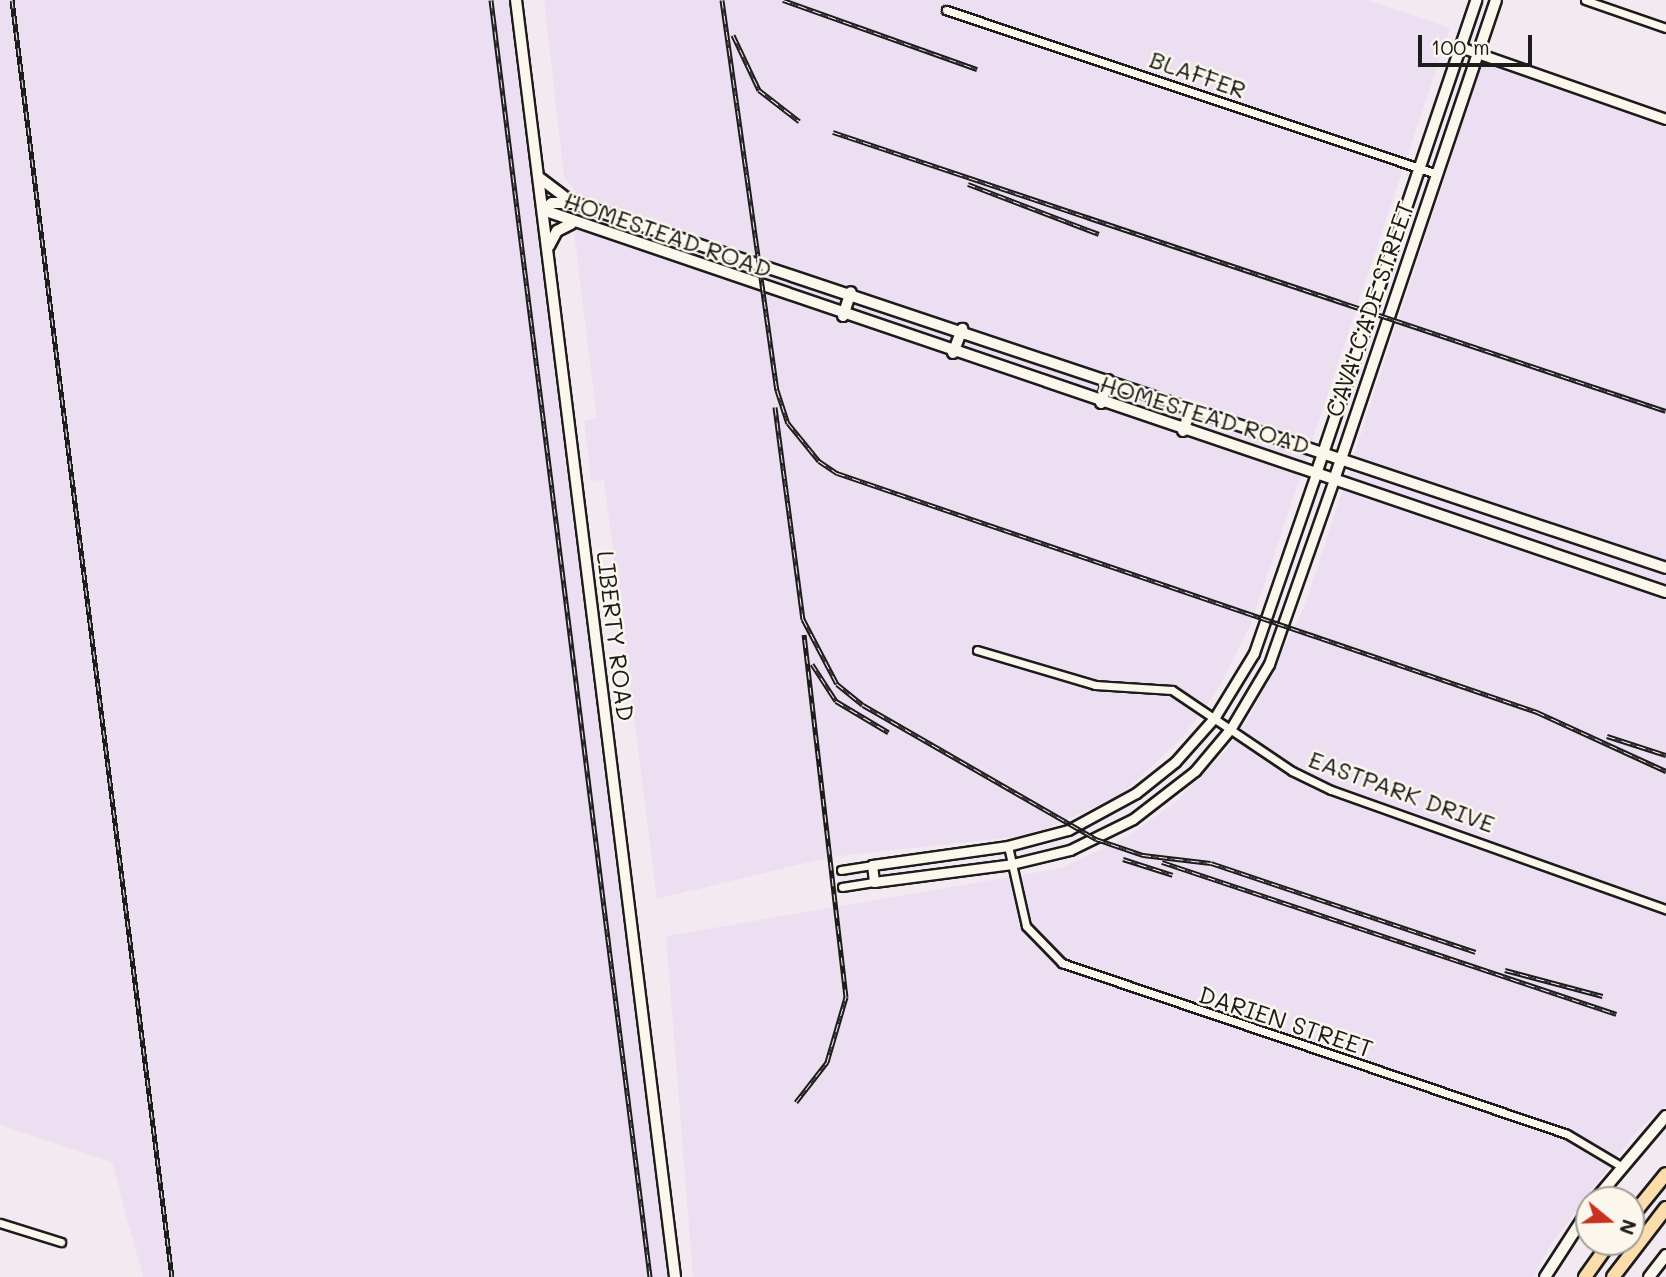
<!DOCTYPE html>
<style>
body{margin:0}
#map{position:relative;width:1666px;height:1277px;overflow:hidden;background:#f3e9f0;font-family:Mali,sans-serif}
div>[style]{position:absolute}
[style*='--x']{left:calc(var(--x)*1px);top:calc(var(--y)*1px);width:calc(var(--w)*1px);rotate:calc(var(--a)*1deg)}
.built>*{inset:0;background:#eddff2}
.roads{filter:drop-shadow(2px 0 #1c1c1c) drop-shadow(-2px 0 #1c1c1c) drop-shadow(0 2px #1c1c1c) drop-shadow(0 -2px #1c1c1c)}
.minor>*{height:7px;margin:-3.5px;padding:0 3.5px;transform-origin:3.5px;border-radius:3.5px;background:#fbf7ec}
.tertiary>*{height:9px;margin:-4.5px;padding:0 4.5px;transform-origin:4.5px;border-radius:4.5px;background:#fbf7ec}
.secondary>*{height:10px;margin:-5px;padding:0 5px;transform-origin:5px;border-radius:5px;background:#fbf7ec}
.motorway>*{height:12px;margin:-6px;padding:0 6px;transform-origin:6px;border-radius:6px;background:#fddcac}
.rail>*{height:5px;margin-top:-2.5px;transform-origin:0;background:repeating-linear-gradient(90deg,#fbf7ec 0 8px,#1c1c1c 0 16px);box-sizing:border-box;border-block:2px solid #1c1c1c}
span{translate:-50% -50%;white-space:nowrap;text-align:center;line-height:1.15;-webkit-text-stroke:5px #fbf7ec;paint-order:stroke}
.street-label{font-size:24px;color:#1c1c1c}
.north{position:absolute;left:1575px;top:1186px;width:70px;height:70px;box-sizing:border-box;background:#fbf7ec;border:2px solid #a29f99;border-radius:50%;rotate:109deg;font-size:19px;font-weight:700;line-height:28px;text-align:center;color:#1c1c1c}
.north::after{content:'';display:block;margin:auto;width:24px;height:32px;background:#c8321e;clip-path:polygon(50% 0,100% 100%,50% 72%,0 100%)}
.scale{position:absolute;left:1418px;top:35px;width:114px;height:32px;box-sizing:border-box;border:4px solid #1c1c1c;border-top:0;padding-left:9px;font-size:21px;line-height:24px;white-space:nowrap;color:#1c1c1c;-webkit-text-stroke:5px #fbf7ec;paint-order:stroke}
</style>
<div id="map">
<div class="built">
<div style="clip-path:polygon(0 0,510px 0,672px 1277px,143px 1277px,112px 1162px,0 1125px)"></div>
<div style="clip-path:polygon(544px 0,1367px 0,1450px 28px,1251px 624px,1220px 686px,1183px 737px,1121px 795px,1032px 835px,830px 857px,657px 899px,604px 480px,591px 481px,584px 421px,597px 418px,575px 240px,577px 194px,564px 176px)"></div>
<div style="clip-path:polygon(1482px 63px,1666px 127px,1666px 1105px,1636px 1132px,1551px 1244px,1533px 1277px,693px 1277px,666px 936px,1062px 868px,1128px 836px,1177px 801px,1224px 753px,1251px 714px,1305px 605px)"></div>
</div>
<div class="roads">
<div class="minor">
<div style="--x:1585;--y:0;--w:86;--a:19.1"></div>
<div style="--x:946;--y:10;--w:518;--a:18.47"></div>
<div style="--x:977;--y:650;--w:123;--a:16.5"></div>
<div style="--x:1095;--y:685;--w:77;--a:3.7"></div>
<div style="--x:1172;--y:690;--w:145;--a:34"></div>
<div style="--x:1292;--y:771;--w:43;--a:26"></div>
<div style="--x:1331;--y:790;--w:356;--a:19.6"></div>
<div style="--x:1008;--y:846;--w:82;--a:77.3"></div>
<div style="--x:1026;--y:926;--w:52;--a:45.8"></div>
<div style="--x:1062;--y:963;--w:533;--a:18.71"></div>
<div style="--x:1567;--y:1134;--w:63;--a:30.7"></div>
<div style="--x:841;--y:870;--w:31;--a:-9"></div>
<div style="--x:842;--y:887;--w:32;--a:-9"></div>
<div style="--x:0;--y:1223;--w:64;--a:17.3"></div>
</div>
<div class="tertiary">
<div style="--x:1460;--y:47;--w:218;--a:19.3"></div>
<div style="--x:1317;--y:471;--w:193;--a:109.1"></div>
<div style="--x:1254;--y:653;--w:75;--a:121.4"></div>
<div style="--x:1215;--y:717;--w:60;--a:131.6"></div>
<div style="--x:1175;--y:762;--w:50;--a:141.5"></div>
<div style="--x:1136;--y:793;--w:77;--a:151.4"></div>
<div style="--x:1068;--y:830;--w:62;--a:165.1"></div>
<div style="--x:1008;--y:846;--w:137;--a:172"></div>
<div style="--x:872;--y:865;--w:17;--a:83"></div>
<div style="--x:874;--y:882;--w:139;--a:-7.4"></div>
<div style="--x:1012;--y:864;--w:60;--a:-13.6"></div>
<div style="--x:1070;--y:850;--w:70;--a:-26.2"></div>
<div style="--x:1133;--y:819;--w:78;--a:-37.7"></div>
<div style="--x:1195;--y:771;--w:56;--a:-50.1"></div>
<div style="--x:1231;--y:728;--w:74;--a:-59.3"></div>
<div style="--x:1269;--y:664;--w:198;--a:-70.6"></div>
</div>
<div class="secondary">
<div style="--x:516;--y:0;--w:1287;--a:82.9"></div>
<div style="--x:541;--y:179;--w:36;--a:37"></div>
<div style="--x:543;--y:210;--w:1186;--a:18.79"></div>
<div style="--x:543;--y:210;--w:11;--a:-38"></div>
<div style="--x:552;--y:203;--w:22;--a:0"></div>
<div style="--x:574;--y:203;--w:1151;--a:18.48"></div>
<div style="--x:549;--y:246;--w:17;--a:-62"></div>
<div style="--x:557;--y:231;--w:16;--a:-27"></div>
<div style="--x:843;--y:316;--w:25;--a:-72"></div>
<div style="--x:953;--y:353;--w:26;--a:-69"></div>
<div style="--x:1101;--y:403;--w:24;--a:-73"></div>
<div style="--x:1183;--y:431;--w:23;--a:-70"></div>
<div style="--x:1317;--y:471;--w:497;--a:-71.3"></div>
<div style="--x:1335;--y:477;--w:503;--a:-71.35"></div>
<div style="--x:1595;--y:1200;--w:110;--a:-49.8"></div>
<div style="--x:1545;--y:1277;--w:81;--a:-57.1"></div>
<div style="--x:1649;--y:1277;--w:28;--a:-52"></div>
</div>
<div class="motorway">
<div style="--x:1631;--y:1217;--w:55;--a:-50.9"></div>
<div style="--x:1585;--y:1277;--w:43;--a:-54.5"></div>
<div style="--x:1613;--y:1277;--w:87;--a:-52.5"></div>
</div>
</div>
<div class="rail">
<div style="--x:12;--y:0;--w:1287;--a:82.86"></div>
<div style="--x:491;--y:0;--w:1287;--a:82.9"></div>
<div style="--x:722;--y:0;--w:394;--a:82"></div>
<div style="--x:777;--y:390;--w:35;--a:72"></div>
<div style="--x:788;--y:423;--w:49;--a:50.8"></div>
<div style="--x:819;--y:461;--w:22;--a:34"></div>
<div style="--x:837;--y:473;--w:740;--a:18.85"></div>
<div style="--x:1537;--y:712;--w:142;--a:24.6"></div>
<div style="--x:783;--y:0;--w:206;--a:19.6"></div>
<div style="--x:733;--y:35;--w:61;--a:64.7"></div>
<div style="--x:759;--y:90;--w:51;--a:37.8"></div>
<div style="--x:833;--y:132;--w:878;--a:18.52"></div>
<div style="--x:968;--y:184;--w:140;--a:20.9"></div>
<div style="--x:775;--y:407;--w:214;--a:82.5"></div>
<div style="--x:803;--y:619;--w:73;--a:62.4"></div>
<div style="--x:837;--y:684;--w:33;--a:39"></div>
<div style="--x:863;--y:705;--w:269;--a:29.9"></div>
<div style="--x:1096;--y:839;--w:50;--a:18.8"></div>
<div style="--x:1143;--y:855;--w:68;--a:6.7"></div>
<div style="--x:1211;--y:863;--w:279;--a:18.6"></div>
<div style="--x:812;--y:664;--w:44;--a:57"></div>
<div style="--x:836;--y:701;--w:61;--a:30.8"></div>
<div style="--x:1607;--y:736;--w:62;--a:17.9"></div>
<div style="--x:1123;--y:859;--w:52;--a:17.7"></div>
<div style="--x:1162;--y:862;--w:479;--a:18.5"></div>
<div style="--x:1505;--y:970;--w:101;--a:14.9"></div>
<div style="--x:796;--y:1102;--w:51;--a:-52.2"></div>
<div style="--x:827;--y:1062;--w:68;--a:-73.7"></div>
<div style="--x:846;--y:997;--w:365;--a:-96.6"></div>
</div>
<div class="street-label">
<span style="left:1198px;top:74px;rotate:19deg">BLAFFER</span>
<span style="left:668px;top:234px;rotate:19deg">HOMESTEAD ROAD</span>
<span style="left:1369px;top:309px;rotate:-71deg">CAVALCADE STREET</span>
<span style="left:1205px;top:414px;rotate:17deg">HOMESTEAD ROAD</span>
<span style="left:616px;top:636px;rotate:83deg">LIBERTY ROAD</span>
<span style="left:1402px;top:791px;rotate:20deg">EASTPARK DRIVE</span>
<span style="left:1286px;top:1021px;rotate:18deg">DARIEN STREET</span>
</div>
<div class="north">N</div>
<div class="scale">100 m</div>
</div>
